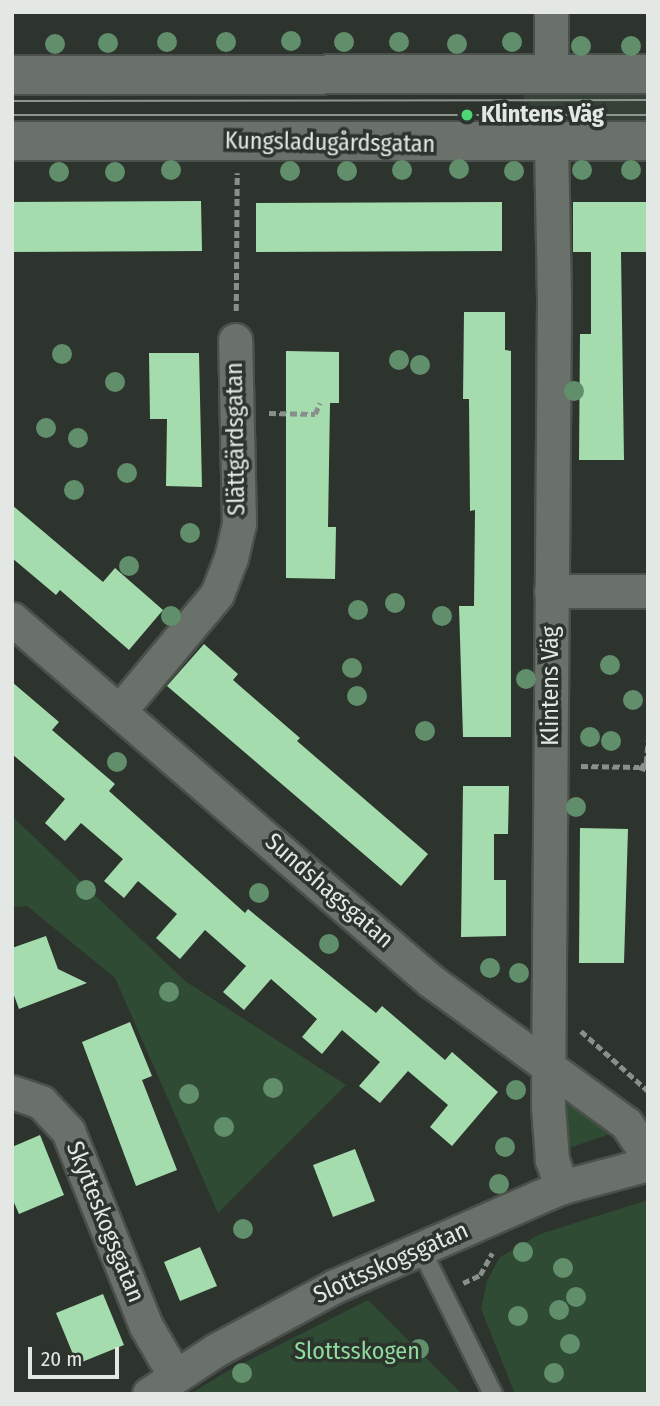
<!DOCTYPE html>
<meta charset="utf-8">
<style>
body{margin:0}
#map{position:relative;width:660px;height:1406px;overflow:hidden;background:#2c342d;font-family:"Fira Sans Condensed",sans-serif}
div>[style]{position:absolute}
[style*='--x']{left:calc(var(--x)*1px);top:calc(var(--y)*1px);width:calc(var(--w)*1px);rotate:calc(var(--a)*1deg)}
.built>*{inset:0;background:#364238}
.green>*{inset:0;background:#2f4b34}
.building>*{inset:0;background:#a5dcae}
.path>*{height:4.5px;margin-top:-2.25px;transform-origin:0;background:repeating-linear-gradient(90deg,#898f8a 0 7px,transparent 0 10.5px)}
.roads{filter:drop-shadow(2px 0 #4b504c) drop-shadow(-2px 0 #4b504c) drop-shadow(0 2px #4b504c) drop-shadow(0 -2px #4b504c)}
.lane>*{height:18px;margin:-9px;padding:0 9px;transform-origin:9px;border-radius:9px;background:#69716a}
.street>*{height:33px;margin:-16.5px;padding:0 16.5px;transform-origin:16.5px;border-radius:16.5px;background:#69716a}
.secondary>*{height:38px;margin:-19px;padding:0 19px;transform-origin:19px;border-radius:19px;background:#69716a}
.tram>*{height:2px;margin:-1px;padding:0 1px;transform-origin:1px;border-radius:1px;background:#8f958f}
.trees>*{width:20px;height:20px;margin:-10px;border-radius:50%;background:#628f6b}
.dots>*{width:19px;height:19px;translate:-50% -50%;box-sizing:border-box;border:4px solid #2c342d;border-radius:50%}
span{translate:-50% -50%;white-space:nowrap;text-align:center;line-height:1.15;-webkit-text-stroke:7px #2c342d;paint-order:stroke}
.poi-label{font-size:24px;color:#e4e8e4;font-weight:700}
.left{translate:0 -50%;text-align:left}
.street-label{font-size:24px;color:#e4e8e4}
.park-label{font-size:24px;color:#8fda9d}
.frame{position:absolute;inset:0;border:14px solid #e4e8e4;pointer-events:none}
.scale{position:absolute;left:28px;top:1347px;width:91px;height:32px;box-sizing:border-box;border:4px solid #e4e8e4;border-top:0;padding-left:9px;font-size:21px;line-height:24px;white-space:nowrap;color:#e4e8e4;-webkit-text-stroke:5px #2c342d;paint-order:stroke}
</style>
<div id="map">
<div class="built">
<div style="clip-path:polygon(524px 94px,648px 94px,648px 129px,523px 125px)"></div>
</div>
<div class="green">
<div style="clip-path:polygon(12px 816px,185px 981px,346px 1085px,218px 1213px,115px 978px,27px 906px,12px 907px)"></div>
<div style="clip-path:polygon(568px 1101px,609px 1130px,610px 1134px,563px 1150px)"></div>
<div style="clip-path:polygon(648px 1200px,648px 1394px,515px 1394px,481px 1309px,487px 1281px,500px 1257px,540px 1234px)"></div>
<div style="clip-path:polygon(368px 1300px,462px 1394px,190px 1394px,226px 1372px)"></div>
</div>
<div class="building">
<div style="clip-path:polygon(201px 201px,202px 251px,12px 252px,12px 202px)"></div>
<div style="clip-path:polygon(502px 202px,502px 251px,256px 252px,256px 203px)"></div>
<div style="clip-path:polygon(573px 202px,648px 202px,648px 252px,621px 252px,624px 460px,579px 460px,580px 334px,591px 334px,591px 252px,573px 252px)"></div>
<div style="clip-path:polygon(464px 312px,505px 312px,505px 350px,511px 351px,511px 737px,463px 737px,459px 606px,474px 606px,475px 510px,470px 511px,469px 399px,463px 399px)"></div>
<div style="clip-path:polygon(286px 351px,339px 352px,339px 403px,330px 403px,328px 527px,336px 527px,335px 579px,286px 578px)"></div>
<div style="clip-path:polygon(149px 353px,199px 353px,202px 487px,166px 486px,167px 419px,150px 419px)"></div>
<div style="clip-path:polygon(12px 505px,103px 582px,115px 568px,163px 610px,129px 650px,60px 590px,56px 595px,12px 558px)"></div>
<div style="clip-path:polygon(204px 644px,238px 674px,233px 680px,300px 738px,297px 741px,428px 854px,401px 886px,167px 686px)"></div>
<div style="clip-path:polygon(12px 682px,59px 722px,52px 730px,115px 784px,109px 791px,245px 913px,248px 909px,376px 1013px,382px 1006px,445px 1060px,452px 1052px,498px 1092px,452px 1146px,430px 1127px,448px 1105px,408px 1071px,380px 1103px,359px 1086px,380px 1062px,342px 1030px,322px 1054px,302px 1037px,317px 1019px,271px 979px,244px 1010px,223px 992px,246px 966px,205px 930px,180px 959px,156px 938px,177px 914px,138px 881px,124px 898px,104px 881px,123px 859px,81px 823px,65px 841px,45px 823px,65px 799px,12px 754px)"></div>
<div style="clip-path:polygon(463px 786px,509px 786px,508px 834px,494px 834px,494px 880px,506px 880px,506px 936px,461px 937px)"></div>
<div style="clip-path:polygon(580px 828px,628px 829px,624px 963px,579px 963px)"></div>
<div style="clip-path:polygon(46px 936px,58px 969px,87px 983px,19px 1009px,12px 990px,12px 948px)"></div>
<div style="clip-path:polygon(130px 1022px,152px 1076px,142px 1080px,177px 1170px,136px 1186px,82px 1042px)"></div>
<div style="clip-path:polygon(40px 1135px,64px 1195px,19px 1214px,12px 1198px,12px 1147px)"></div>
<div style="clip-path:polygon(355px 1149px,375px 1201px,333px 1217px,313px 1165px)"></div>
<div style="clip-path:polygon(200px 1247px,217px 1286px,180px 1301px,164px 1262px)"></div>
<div style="clip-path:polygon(103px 1294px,124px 1345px,77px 1364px,56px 1313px)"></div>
</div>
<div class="path">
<div style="--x:236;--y:311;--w:138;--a:-89.6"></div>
<div style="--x:269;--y:413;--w:46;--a:1.2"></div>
<div style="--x:315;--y:414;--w:12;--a:-66"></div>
<div style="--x:646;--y:763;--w:23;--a:-85"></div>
<div style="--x:648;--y:764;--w:9;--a:162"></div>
<div style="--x:639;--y:767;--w:9;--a:18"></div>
<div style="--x:581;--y:766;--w:58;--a:1"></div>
<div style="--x:581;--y:1031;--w:90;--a:41.8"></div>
<div style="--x:463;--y:1283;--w:19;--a:-25"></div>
<div style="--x:480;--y:1275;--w:25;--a:-61"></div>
</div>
<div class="roads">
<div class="lane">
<div style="--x:421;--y:1249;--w:162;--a:63.6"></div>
</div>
<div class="street">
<div style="--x:551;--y:12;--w:60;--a:90"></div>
<div style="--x:551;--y:142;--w:159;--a:88.9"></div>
<div style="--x:554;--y:301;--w:805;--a:90.43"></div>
<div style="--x:548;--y:1106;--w:54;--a:85.8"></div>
<div style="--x:552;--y:1160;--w:29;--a:70"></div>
<div style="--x:551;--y:591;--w:97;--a:0"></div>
<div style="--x:12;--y:619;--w:554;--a:40.83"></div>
<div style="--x:431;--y:981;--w:241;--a:36.1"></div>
<div style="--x:626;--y:1123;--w:40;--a:56"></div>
<div style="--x:121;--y:709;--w:150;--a:-50.1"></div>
<div style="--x:217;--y:594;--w:39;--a:-69"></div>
<div style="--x:231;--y:558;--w:35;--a:-77"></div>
<div style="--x:239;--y:524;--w:184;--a:-91.2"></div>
<div style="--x:12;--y:1092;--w:31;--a:19"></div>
<div style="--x:41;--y:1102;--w:40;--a:47"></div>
<div style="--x:68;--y:1131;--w:210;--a:68.2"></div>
<div style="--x:146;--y:1326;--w:58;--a:59.9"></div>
<div style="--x:149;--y:1394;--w:80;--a:-33.3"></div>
<div style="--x:216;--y:1350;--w:135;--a:-28.3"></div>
<div style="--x:335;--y:1286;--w:248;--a:-23.6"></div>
<div style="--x:562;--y:1187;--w:89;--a:-15"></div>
</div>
<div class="secondary">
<div style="--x:12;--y:75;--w:636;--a:-0.09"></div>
<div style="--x:12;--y:141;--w:636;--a:0"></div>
</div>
</div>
<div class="tram">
<div style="--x:12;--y:101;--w:636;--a:-0.09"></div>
<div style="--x:12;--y:115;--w:636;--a:0"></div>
</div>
<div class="trees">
<div style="left:291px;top:41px"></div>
<div style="left:167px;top:42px"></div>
<div style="left:226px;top:42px"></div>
<div style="left:344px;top:42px"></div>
<div style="left:399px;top:42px"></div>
<div style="left:512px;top:42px"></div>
<div style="left:108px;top:43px"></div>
<div style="left:55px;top:44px"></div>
<div style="left:457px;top:44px"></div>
<div style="left:581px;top:46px"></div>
<div style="left:631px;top:46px"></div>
<div style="left:459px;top:169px"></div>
<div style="left:171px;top:170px"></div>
<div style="left:402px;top:170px"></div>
<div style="left:582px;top:170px"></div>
<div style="left:631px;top:170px"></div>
<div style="left:290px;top:171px"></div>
<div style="left:347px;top:171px"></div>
<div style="left:514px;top:171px"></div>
<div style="left:59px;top:172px"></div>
<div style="left:115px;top:172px"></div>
<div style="left:62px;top:354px"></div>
<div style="left:399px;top:360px"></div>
<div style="left:420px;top:365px"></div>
<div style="left:115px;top:382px"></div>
<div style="left:574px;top:391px"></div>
<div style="left:46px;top:428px"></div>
<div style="left:78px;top:438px"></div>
<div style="left:127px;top:473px"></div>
<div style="left:74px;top:490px"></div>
<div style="left:190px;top:533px"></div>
<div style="left:129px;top:566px"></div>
<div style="left:395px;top:603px"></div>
<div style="left:358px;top:610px"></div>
<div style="left:171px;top:616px"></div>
<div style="left:442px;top:616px"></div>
<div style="left:610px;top:665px"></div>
<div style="left:352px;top:668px"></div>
<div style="left:526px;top:679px"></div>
<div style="left:357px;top:696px"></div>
<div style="left:633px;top:700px"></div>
<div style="left:425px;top:731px"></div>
<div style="left:590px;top:737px"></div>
<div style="left:611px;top:741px"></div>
<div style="left:117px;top:762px"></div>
<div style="left:576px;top:807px"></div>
<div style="left:86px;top:890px"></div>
<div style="left:259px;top:893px"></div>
<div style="left:329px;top:944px"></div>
<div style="left:490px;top:968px"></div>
<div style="left:519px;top:973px"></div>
<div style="left:169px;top:992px"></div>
<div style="left:273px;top:1088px"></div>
<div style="left:516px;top:1090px"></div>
<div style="left:189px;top:1094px"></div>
<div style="left:224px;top:1127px"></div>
<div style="left:505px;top:1147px"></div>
<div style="left:499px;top:1184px"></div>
<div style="left:243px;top:1229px"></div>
<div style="left:523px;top:1252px"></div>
<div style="left:563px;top:1268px"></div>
<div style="left:576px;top:1297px"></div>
<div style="left:559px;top:1310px"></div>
<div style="left:518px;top:1316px"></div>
<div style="left:570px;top:1344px"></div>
<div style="left:419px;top:1349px"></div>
<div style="left:242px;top:1373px"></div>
<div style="left:554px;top:1373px"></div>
</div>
<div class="dots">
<div style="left:467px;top:115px;background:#4fd675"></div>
</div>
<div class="poi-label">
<span class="left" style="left:481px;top:115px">Klintens Väg</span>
</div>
<div class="street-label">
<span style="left:330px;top:143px;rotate:1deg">Kungsladugårdsgatan</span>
<span style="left:236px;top:439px;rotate:-91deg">Slättgärdsgatan</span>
<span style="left:551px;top:686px;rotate:-90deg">Klintens Väg</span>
<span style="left:329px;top:891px;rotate:41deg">Sundshagsgatan</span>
<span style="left:105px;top:1222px;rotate:68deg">Skytteskogsgatan</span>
<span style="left:391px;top:1263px;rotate:-24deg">Slottsskogsgatan</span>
</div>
<div class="park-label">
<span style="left:357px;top:1352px">Slottsskogen</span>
</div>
<div class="frame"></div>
<div class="scale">20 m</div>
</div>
